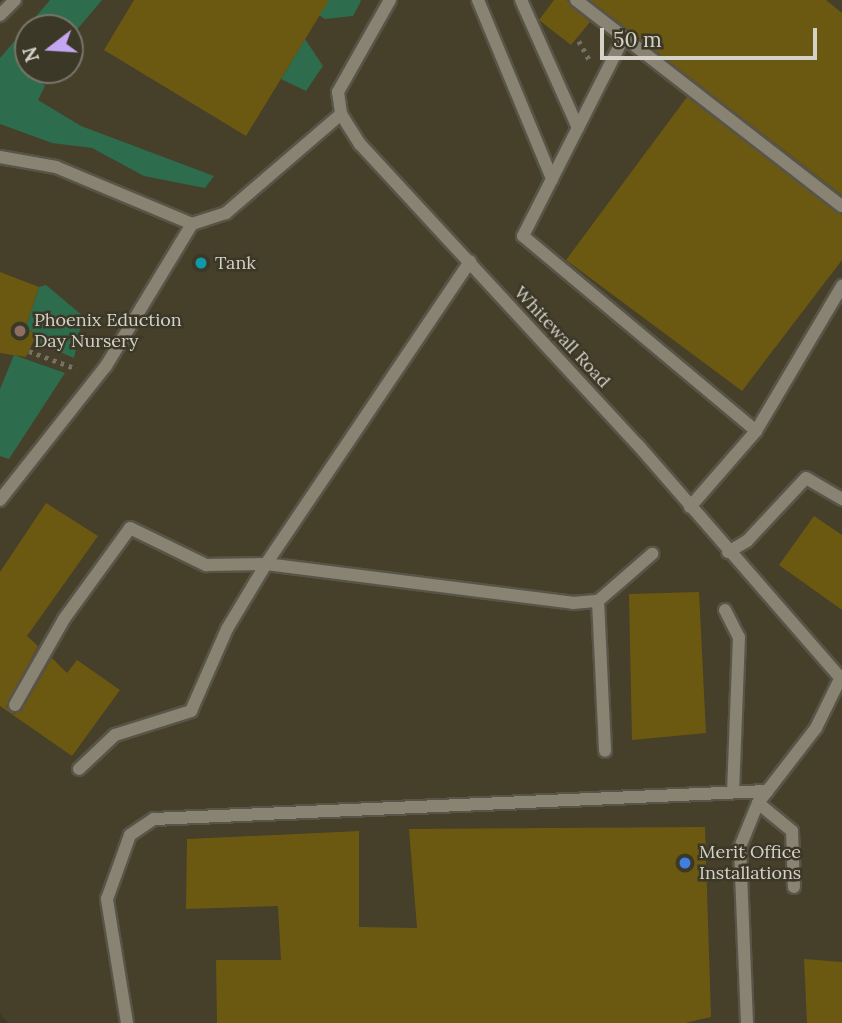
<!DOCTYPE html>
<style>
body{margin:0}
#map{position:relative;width:842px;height:1023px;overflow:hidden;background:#3c3828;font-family:Lora,serif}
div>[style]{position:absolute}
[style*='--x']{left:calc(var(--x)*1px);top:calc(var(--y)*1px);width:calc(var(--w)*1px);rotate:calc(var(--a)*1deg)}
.built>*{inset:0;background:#463f29}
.green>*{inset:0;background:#2d6c4d}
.building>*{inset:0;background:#6b5911}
.path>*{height:4.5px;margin-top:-2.25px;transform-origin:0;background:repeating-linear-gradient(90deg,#757164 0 3.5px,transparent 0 8.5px)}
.roads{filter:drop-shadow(2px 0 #585448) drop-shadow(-2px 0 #585448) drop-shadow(0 2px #585448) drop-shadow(0 -2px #585448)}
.minor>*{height:12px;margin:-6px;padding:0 6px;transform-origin:6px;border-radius:6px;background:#888372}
.dots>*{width:19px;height:19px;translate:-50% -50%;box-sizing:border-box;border:4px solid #3c3828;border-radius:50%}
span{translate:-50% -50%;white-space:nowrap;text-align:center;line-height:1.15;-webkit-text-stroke:5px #3c3828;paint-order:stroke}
.poi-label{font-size:18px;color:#d4d1c8}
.left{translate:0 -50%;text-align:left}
.street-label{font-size:18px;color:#d4d1c8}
.north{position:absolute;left:14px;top:14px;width:70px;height:70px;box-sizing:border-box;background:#3c3828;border:2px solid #797568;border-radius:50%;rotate:253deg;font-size:19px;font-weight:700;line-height:28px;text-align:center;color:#d4d1c8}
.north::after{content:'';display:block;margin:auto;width:24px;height:32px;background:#c4a7f2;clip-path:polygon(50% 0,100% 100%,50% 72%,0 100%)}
.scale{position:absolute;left:600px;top:28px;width:217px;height:32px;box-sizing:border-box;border:4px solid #d4d1c8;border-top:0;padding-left:9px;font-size:21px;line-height:24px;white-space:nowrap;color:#d4d1c8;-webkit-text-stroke:5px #3c3828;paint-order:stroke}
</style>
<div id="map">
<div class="built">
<div style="clip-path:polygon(evenodd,0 0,842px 0,842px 1023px,9px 1023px,0 1014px,0 0,28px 28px,70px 28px,70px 70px,28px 70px,28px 28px)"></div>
</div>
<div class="green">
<div style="clip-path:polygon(50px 0,102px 0,70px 38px,70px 28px,28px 28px,28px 70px,45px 86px,38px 100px,81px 126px,214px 176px,205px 188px,144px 176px,92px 148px,52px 143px,0 124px,0 58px)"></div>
<div style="clip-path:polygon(328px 0,361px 0,360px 3px,353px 16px,325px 19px,319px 15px)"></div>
<div style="clip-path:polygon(305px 39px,323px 66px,306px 91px,281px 79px)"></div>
<div style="clip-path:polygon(46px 285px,83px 316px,74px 358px,34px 341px,37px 334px,25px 329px,39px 287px)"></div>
<div style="clip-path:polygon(14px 355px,65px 373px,9px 459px,0 456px,0 389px)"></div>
</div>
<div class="building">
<div style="clip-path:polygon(134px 0,329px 0,246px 136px,104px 50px)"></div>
<div style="clip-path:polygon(554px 0,567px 0,590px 22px,571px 45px,539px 20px)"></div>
<div style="clip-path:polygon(590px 0,826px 0,842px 13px,842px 195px)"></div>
<div style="clip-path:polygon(687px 97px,842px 215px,842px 260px,742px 391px,566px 260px)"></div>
<div style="clip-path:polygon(0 272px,39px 287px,25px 329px,37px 334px,26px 357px,0 353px)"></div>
<div style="clip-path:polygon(46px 503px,98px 536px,27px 636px,38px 646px,6px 706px,14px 714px,22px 710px,52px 658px,67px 673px,77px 660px,120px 690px,72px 756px,0 706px,0 572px)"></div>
<div style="clip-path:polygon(814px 516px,842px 535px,842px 610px,779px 565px)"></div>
<div style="clip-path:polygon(699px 592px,706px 733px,632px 740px,629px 594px)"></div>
<div style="clip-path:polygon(705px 827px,711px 1017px,685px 1023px,217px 1023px,216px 960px,281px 960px,278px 906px,186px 909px,187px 839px,359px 831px,359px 927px,417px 928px,409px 829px)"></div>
<div style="clip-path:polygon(804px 959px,842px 962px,842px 1023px,807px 1023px)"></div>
</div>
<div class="path">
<div style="--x:579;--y:41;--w:21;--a:61"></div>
<div style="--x:29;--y:351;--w:51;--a:20.6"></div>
</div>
<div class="roads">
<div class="minor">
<div style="--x:390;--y:0;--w:106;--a:119.5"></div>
<div style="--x:338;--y:92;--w:22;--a:82"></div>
<div style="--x:341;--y:114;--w:36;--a:58"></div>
<div style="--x:360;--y:144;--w:410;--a:47.3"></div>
<div style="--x:638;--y:445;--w:311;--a:49"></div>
<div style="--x:478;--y:0;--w:194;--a:67.5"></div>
<div style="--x:521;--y:0;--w:140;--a:66"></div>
<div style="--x:576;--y:0;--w:336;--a:37.8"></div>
<div style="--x:0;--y:15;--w:21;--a:-45"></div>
<div style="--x:624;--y:37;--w:223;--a:116.9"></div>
<div style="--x:523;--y:236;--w:304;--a:39.9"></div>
<div style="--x:756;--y:431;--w:169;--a:-59.3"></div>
<div style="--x:0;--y:157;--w:57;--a:10.1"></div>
<div style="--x:56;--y:167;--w:147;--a:22.7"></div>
<div style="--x:192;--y:224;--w:36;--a:-18"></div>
<div style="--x:226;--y:213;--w:152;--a:-40.7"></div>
<div style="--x:0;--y:500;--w:171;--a:-51.7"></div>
<div style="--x:106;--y:366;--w:166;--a:-58.8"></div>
<div style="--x:690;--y:507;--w:101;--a:-49"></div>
<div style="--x:728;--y:552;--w:22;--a:-30"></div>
<div style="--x:747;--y:541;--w:86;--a:-46.9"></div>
<div style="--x:806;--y:478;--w:42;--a:30.3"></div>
<div style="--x:598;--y:601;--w:72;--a:-41"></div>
<div style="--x:725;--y:610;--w:30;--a:63"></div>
<div style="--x:739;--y:637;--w:155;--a:92.2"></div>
<div style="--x:15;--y:705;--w:99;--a:-60.3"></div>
<div style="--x:64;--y:619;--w:112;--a:-54"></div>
<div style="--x:130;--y:528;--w:85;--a:26"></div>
<div style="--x:206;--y:565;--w:60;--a:-1"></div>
<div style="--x:266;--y:564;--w:309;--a:7.2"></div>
<div style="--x:573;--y:603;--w:25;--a:-5"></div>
<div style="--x:598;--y:601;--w:150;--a:87.3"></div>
<div style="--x:79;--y:769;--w:50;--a:-43.4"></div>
<div style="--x:115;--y:735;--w:80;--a:-17.5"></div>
<div style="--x:191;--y:711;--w:90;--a:-66.3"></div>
<div style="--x:227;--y:629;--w:76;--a:-59"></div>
<div style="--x:266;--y:564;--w:365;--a:-56"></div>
<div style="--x:758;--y:803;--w:44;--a:39.5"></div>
<div style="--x:792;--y:831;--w:56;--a:88"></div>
<div style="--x:127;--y:1023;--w:126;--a:-99.2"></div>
<div style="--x:107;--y:899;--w:68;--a:-70.2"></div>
<div style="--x:130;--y:835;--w:29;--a:-34"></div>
<div style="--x:154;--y:819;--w:614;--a:-2.62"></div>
<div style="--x:747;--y:1023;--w:176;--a:-92.3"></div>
<div style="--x:740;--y:847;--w:48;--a:-67.8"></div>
<div style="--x:758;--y:803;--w:95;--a:-52.3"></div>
<div style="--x:816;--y:728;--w:55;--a:-63.9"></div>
</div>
</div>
<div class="dots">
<div style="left:201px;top:263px;background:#0f9aa8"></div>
<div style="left:20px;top:331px;background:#8d6e63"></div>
<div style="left:685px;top:863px;background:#3f7fe0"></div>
</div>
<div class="poi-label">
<span class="left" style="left:215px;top:263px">Tank</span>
<span class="left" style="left:34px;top:331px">Phoenix Eduction<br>Day Nursery</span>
<span class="left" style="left:699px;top:863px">Merit Office<br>Installations</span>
</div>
<div class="street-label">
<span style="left:562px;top:337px;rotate:47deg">Whitewall Road</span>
</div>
<div class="north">N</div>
<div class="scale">50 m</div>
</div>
